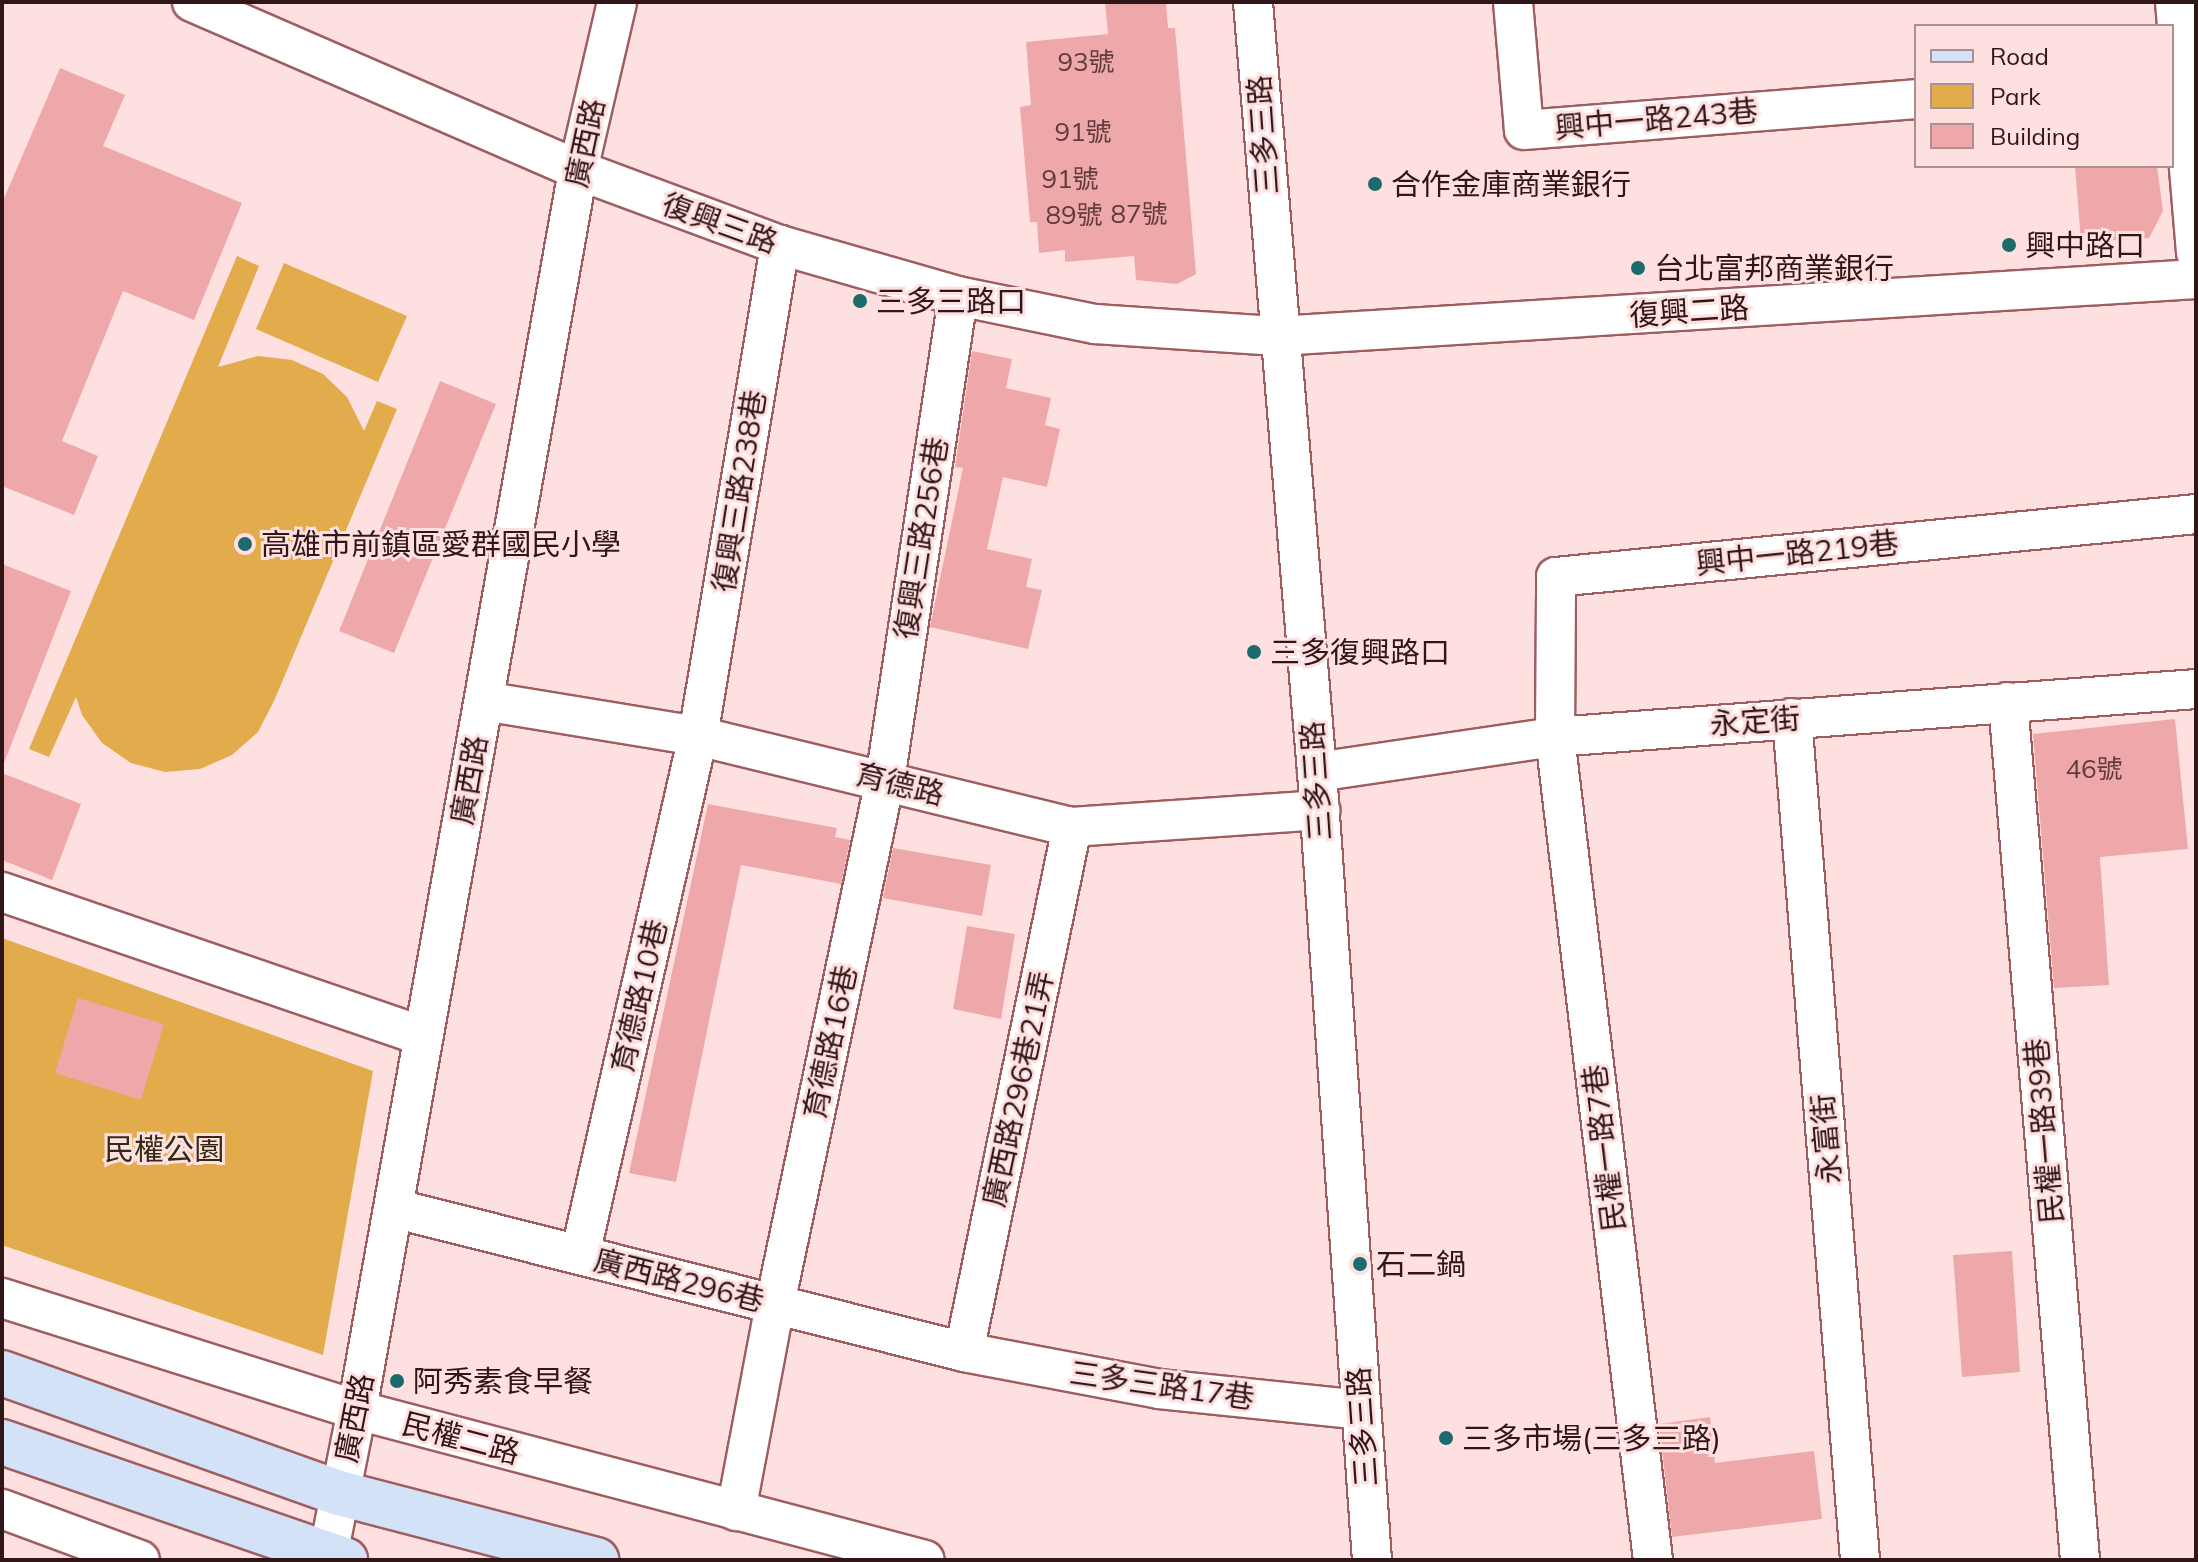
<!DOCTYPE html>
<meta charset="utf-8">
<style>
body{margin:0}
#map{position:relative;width:2198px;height:1562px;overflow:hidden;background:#ffe0e0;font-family:Mulish,"Noto Sans TC",sans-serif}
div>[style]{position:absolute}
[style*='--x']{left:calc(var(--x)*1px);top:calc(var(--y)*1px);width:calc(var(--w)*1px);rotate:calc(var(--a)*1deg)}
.green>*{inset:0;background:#e2ab4b}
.building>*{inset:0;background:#efa8a9}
.roads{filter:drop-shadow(2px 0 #9e5e60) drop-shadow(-2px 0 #9e5e60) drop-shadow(0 2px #9e5e60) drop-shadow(0 -2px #9e5e60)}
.minor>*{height:38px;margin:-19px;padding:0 19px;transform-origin:19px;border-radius:19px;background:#fff}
.major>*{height:44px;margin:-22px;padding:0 22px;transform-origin:22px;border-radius:22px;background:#d4e2f7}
.dots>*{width:22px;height:22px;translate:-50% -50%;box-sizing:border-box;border:4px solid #ffe0e0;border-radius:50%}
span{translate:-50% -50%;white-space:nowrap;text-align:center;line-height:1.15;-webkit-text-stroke:6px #ffe0e0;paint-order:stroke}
.number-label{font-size:26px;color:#603a3c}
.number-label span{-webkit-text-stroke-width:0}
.street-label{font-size:30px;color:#301617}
.poi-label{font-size:30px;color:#301617}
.left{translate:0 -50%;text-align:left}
.park-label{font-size:30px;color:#332917}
.frame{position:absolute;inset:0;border:4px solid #301617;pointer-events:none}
.legend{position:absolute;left:1914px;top:24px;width:260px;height:144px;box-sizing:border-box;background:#ffe0e0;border:2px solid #ac8f90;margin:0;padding:10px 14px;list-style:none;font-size:24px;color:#301617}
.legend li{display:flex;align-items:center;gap:16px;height:40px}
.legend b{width:40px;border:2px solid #ac8f90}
</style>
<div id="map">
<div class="green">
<div style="clip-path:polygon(237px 256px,259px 266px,218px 367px,258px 356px,292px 360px,323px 374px,347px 397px,364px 431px,377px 401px,397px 409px,274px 701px,258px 732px,232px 755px,200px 769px,165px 772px,131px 763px,102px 743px,82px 715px,76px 697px,49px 757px,29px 749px)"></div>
<div style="clip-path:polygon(284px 263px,407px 316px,378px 382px,256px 329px)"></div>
<div style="clip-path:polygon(2px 938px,373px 1071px,323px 1355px,2px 1245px)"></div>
</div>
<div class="building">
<div style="clip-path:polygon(1105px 2px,1166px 2px,1168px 28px,1175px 28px,1196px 274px,1177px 284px,1136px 280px,1134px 256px,1065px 262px,1065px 250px,1039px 253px,1037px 222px,1030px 222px,1020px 107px,1031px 105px,1026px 42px,1108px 34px)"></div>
<div style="clip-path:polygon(60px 68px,125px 95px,103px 146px,242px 203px,194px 320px,123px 291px,62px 441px,98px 456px,74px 515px,2px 486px,2px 203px)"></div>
<div style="clip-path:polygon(2075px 166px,2157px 166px,2163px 211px,2149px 238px,2081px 242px)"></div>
<div style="clip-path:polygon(972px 351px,1012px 359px,1006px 388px,1051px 398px,1045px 425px,1060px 429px,1047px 487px,1003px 477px,987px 549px,1032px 559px,1026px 587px,1042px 590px,1028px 649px,930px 627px,963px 468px,955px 467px)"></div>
<div style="clip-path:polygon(440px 381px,496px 404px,394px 653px,339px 631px)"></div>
<div style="clip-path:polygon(2px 564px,71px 591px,4px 763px,2px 762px)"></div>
<div style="clip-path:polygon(2175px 719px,2188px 849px,2100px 857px,2109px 985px,2054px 988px,2033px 734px)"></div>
<div style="clip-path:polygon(2px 773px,81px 804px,52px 880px,2px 860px)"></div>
<div style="clip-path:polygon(708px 804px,837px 828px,835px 837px,850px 840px,841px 884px,741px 865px,676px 1182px,629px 1173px)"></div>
<div style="clip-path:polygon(893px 848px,991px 865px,982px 916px,883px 898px)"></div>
<div style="clip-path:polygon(967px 926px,1015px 934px,1001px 1019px,953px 1009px)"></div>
<div style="clip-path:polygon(78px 998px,164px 1024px,141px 1100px,55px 1073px)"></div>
<div style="clip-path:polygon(2012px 1251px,2020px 1372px,1962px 1377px,1953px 1255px)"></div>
<div style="clip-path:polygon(1710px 1417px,1715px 1463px,1814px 1451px,1822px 1519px,1672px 1537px,1659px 1424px)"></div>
</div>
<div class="roads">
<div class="minor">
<div style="--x:192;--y:2;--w:421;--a:23.5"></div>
<div style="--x:578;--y:170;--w:215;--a:20.4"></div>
<div style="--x:780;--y:245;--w:185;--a:16"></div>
<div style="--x:958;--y:296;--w:140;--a:11.6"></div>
<div style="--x:1095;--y:324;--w:183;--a:3.8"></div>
<div style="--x:1278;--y:336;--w:920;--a:-3.55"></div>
<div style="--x:1253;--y:2;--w:773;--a:85.25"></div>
<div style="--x:1317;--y:772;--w:790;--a:86.01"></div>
<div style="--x:1513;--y:2;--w:128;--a:85.1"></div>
<div style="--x:1524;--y:130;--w:393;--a:-4.5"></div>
<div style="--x:2175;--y:2;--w:252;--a:85.2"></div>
<div style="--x:484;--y:701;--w:217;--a:9.3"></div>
<div style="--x:698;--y:736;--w:385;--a:13.7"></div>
<div style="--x:1072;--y:827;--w:249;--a:-3.9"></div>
<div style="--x:2008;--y:702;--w:861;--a:85.2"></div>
<div style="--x:1792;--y:718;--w:845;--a:85.38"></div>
<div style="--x:1317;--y:772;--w:241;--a:-8.4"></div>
<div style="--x:1555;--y:737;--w:643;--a:-4.28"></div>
<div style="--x:2;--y:892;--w:444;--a:18.9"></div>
<div style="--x:393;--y:1208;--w:589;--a:14.15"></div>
<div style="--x:964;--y:1352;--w:198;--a:10.7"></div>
<div style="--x:1159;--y:1389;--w:203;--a:5.9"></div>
<div style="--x:580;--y:1255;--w:532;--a:-77.19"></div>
<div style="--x:698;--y:736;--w:498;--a:-80.5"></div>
<div style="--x:2;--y:1298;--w:372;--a:17.5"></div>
<div style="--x:357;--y:1410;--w:587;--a:14.79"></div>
<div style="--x:964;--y:1352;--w:536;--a:-78.38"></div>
<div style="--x:2;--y:1509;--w:147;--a:20.3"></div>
<div style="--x:736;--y:1511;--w:211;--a:-79.3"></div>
<div style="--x:775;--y:1304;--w:535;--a:-78.14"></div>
<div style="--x:885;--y:780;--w:489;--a:-81.4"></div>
<div style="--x:327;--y:1560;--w:153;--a:-78.7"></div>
<div style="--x:357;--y:1410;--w:1260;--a:-79.89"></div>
<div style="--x:578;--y:170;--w:172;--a:-76.9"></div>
<div style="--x:1653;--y:1560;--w:829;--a:-96.79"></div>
<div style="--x:1555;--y:737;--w:160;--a:-89.6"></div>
<div style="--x:1556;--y:577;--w:643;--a:-5.62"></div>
</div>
<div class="major">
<div style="--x:2;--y:1373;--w:358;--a:19.6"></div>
<div style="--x:339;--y:1493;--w:266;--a:14.6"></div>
<div style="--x:2;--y:1442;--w:363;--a:19"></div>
</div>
</div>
<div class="dots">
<div style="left:1375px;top:184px;background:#1d6a6d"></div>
<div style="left:2009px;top:245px;background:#1d6a6d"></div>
<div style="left:1638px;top:268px;background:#1d6a6d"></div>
<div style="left:860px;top:301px;background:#1d6a6d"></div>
<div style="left:245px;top:544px;background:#1d6a6d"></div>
<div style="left:1254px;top:652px;background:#1d6a6d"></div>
<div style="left:1360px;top:1264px;background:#1d6a6d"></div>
<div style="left:397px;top:1381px;background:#1d6a6d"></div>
<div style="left:1446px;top:1438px;background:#1d6a6d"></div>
</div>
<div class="number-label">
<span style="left:1086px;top:62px">93號</span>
<span style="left:1083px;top:132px">91號</span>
<span style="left:1070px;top:179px">91號</span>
<span style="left:1139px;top:214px">87號</span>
<span style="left:1074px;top:215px">89號</span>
<span style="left:2094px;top:769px">46號</span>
</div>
<div class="street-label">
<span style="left:1656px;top:119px;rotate:-5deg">興中一路243巷</span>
<span style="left:1263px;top:135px;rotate:-94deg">三多三路</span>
<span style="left:585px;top:143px;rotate:-78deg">廣西路</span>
<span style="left:720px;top:223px;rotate:20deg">復興三路</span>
<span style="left:1689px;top:311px;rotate:-4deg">復興二路</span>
<span style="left:739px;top:491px;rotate:-81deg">復興三路238巷</span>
<span style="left:921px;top:538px;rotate:-81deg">復興三路256巷</span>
<span style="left:1797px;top:553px;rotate:-6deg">興中一路219巷</span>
<span style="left:1755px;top:721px;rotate:-4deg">永定街</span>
<span style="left:469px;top:780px;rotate:-80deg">廣西路</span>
<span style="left:1316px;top:781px;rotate:-94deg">三多三路</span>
<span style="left:900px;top:784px;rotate:14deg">育德路</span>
<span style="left:639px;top:996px;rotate:-77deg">育德路10巷</span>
<span style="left:830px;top:1042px;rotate:-78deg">育德路16巷</span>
<span style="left:1018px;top:1089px;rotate:-78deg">廣西路296巷21弄</span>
<span style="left:2044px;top:1131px;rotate:-95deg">民權一路39巷</span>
<span style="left:1826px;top:1139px;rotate:-95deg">永富街</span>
<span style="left:1604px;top:1148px;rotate:-97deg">民權一路7巷</span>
<span style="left:679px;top:1280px;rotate:14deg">廣西路296巷</span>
<span style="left:1162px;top:1385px;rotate:8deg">三多三路17巷</span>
<span style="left:354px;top:1418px;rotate:-79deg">廣西路</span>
<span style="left:1362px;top:1427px;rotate:-94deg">三多三路</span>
<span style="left:461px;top:1438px;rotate:15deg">民權二路</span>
</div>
<div class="poi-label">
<span class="left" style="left:1391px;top:184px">合作金庫商業銀行</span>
<span class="left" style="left:2025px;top:245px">興中路口</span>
<span class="left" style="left:1654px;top:268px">台北富邦商業銀行</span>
<span class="left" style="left:876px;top:301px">三多三路口</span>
<span class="left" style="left:261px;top:544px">高雄市前鎮區愛群國民小學</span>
<span class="left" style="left:1270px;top:652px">三多復興路口</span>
<span class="left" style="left:1376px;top:1264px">石二鍋</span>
<span class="left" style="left:413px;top:1381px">阿秀素食早餐</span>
<span class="left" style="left:1462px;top:1438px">三多市場(三多三路)</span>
</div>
<div class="park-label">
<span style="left:164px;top:1149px">民權公園</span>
</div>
<div class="frame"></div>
<ul class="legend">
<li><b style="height:10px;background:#d4e2f7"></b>Road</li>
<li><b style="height:22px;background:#e2ab4b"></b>Park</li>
<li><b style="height:22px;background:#efa8a9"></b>Building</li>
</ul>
</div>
